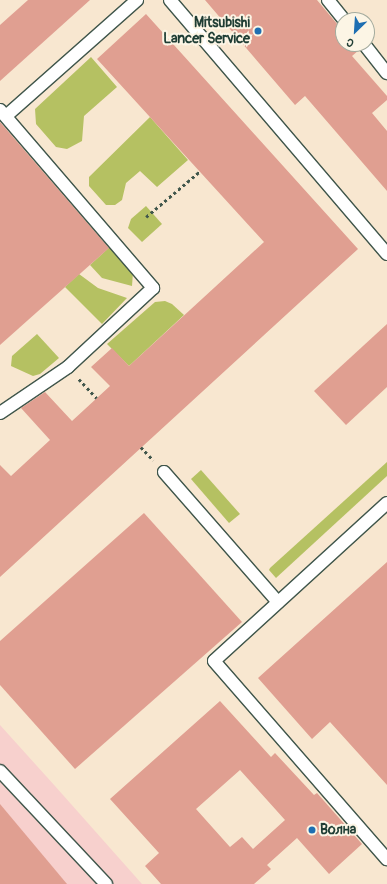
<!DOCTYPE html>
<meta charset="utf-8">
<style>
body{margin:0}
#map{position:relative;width:387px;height:884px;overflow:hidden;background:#f8e7d0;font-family:Pangolin,sans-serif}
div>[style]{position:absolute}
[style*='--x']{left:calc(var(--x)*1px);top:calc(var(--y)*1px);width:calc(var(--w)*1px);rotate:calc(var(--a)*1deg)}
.built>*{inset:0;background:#f7d0cd}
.green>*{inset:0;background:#b5c162}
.building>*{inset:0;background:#e09f91}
.path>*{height:2.5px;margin-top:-1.25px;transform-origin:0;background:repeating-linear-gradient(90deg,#40564b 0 3px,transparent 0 6px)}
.roads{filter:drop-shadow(1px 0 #40564b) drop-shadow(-1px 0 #40564b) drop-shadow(0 1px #40564b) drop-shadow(0 -1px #40564b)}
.lane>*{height:12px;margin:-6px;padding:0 6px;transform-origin:6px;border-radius:6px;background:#fff}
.dots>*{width:11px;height:11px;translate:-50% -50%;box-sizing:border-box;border:2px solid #fcf5e5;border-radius:50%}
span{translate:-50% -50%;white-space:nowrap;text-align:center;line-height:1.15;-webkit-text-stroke:4px #fcf5e5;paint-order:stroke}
.poi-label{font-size:14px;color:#1f3d34;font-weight:700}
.right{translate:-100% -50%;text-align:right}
.left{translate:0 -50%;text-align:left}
.north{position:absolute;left:335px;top:12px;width:40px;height:40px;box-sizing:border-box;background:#fcf5e5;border:1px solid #a4ab9e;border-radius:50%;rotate:205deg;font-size:11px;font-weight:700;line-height:16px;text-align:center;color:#1f3d34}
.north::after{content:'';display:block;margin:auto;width:14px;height:18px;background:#1f6fb2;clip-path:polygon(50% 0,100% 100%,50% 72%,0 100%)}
</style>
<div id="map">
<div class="built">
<div style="clip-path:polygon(0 725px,55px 786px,142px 884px,0 884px)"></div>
</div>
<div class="green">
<div style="clip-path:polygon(91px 57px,117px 87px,84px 116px,82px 141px,67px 149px,56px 147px,36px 124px,35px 109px)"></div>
<div style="clip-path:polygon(150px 117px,188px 160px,157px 187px,140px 171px,126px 183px,122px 200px,115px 205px,106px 205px,89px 186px,89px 177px)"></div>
<div style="clip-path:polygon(146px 206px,162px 224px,142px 242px,128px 228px,131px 219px)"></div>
<div style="clip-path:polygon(113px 244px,133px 272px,132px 286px,102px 278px,90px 265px)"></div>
<div style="clip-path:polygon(79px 274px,98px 288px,127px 298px,102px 324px,65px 287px)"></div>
<div style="clip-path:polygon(165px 301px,172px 304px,184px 315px,129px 366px,107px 344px,155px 302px)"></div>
<div style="clip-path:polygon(37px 334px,59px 358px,40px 374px,33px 376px,11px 366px,12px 356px)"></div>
<div style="clip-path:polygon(387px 462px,387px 476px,276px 578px,269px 570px,270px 568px)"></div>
<div style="clip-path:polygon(201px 470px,240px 514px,229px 523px,191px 479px)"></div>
</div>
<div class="building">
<div style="clip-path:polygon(28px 0,90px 0,0 81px,0 25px)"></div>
<div style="clip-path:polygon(205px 0,317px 0,343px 31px,343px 44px,357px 44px,359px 50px,352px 56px,387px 96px,387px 100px,372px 113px,387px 131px,387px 191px,305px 96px,295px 105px)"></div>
<div style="clip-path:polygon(146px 14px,358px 249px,0 577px,0 465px,11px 476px,50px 440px,21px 408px,45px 392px,72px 421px,110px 386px,91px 367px,112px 348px,129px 366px,264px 242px,97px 59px)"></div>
<div style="clip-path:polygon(0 122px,109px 248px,0 345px)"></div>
<div style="clip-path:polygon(387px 324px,387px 387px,346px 425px,314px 391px)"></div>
<div style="clip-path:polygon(144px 513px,242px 622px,75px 769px,0 685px,0 641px)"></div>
<div style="clip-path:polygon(387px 562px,387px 785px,330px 722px,312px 739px,258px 678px)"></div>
<div style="clip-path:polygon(evenodd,220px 701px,271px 757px,275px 753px,314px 795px,317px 793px,362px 844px,329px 874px,297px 838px,267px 865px,271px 869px,254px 884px,161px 884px,145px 866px,159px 853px,110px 799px,220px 701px,240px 770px,285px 820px,253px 849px,242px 837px,230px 847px,196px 809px,240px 770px)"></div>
<div style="clip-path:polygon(0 804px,67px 884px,0 884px)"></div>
</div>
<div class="path">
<div style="--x:146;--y:217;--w:70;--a:-40.3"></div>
<div style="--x:79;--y:379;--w:26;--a:47"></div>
<div style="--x:141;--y:447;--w:18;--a:47"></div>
</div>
<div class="roads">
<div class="lane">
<div style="--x:170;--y:0;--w:334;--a:49.5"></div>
<div style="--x:328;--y:0;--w:26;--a:51"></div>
<div style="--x:364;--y:44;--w:37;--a:52"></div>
<div style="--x:0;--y:110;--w:235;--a:49.3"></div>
<div style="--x:153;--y:288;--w:116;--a:137.1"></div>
<div style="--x:68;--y:367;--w:82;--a:145.9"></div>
<div style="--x:6;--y:116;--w:175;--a:-41.5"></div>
<div style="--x:164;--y:472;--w:173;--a:48.8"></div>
<div style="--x:387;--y:503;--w:234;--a:137.6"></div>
<div style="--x:214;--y:661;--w:263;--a:48.9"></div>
<div style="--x:0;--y:771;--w:155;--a:46.8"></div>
</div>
</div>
<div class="dots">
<div style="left:258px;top:31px;background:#1f6fb2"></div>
<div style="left:312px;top:830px;background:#1f6fb2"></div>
</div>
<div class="poi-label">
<span class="right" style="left:250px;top:31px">Mitsubishi<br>Lancer Service</span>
<span class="left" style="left:320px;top:830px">Волна</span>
</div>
<div class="north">С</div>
</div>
